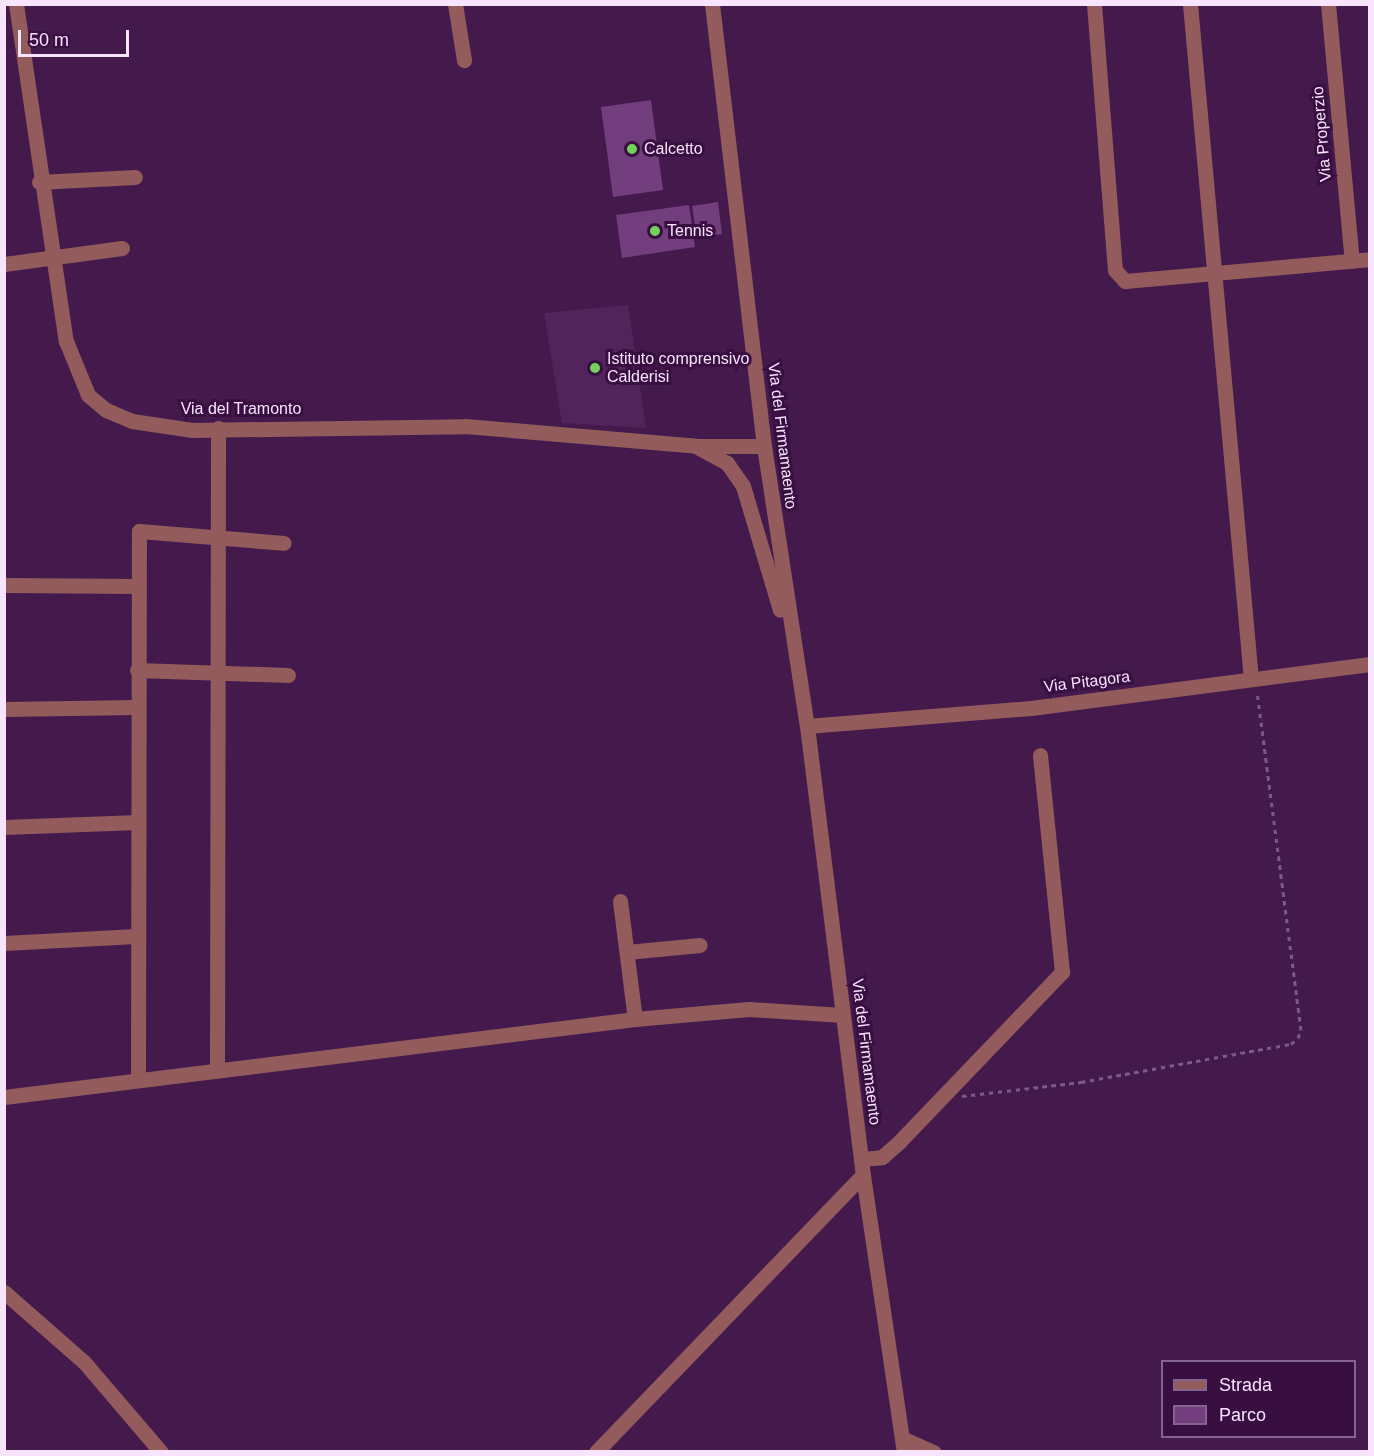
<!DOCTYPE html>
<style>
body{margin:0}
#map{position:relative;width:1374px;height:1456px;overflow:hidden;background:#441a4d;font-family:Arial,sans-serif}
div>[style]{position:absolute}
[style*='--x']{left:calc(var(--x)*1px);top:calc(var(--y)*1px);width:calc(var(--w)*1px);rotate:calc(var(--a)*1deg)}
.built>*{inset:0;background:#51245c}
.green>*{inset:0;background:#723e7e}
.path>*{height:3px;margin-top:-1.5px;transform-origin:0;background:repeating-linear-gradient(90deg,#7d5a85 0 4.5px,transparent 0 9px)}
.minor>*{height:15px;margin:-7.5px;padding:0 7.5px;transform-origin:7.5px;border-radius:7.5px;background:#935b5b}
.dots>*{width:16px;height:16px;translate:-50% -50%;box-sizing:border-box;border:3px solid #390f42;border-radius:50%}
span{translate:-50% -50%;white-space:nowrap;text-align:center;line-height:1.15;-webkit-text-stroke:6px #390f42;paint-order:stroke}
.street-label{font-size:16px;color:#f8e4fd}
.poi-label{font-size:16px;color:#f8e4fd}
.left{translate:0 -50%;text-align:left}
.frame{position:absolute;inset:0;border:6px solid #f8e4fd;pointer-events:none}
.legend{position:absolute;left:1161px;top:1360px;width:195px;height:78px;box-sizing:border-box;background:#390f42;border:2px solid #85648d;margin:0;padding:8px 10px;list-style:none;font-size:18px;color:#f8e4fd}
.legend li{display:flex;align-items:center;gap:12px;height:30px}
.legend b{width:30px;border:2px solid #85648d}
.scale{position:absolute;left:18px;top:30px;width:111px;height:27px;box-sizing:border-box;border:3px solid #f8e4fd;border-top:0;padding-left:8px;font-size:18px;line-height:21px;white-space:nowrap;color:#f8e4fd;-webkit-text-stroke:4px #390f42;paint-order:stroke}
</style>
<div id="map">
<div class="built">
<div style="clip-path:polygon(628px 305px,646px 428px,562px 423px,544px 313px)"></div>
</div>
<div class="green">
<div style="clip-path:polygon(651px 100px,663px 190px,613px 197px,601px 107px)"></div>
<div style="clip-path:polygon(718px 202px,722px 234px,697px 238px,692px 206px)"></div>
<div style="clip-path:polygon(689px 205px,695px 247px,622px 258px,616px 215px)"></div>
</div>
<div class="path">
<div style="--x:962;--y:1096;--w:120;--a:-6.7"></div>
<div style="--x:1081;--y:1082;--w:213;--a:-10.3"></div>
<div style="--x:1291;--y:1044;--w:9;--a:-41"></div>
<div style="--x:1298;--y:1038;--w:9;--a:-69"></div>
<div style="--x:1301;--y:1030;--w:340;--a:-97.4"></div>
</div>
<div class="minor">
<div style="--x:16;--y:4;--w:341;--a:81.6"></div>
<div style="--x:66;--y:341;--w:58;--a:67.8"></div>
<div style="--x:88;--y:395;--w:23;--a:40"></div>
<div style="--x:106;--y:410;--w:28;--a:23"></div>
<div style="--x:132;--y:421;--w:61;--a:8.5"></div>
<div style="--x:192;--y:430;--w:273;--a:-0.8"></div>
<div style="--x:465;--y:426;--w:232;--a:4.9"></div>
<div style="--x:696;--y:446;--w:68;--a:0"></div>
<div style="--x:455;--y:4;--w:57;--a:80.9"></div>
<div style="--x:712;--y:4;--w:445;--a:83.3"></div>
<div style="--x:764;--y:446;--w:283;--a:81.3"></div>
<div style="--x:807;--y:726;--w:452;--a:82.9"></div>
<div style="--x:863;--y:1175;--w:280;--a:81.6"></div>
<div style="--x:1094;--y:4;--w:267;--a:85.5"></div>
<div style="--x:1115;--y:270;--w:15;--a:48"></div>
<div style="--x:1125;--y:281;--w:246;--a:-5.1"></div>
<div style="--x:1190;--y:4;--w:678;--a:84.84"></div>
<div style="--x:1328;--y:4;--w:258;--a:84.7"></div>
<div style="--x:39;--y:182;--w:96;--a:-3"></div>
<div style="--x:4;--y:264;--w:119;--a:-7.7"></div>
<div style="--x:699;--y:448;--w:32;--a:28"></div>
<div style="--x:727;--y:463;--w:28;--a:55"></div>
<div style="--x:743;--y:486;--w:129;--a:73.4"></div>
<div style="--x:4;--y:585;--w:134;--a:0.4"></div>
<div style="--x:137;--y:670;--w:151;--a:1.9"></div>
<div style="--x:4;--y:709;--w:133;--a:-0.9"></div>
<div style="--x:807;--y:726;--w:225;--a:-4.6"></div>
<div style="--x:1031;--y:708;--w:342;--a:-7.4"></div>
<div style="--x:4;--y:827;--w:134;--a:-2.1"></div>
<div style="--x:620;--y:901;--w:119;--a:82.8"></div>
<div style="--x:4;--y:943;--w:132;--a:-3"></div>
<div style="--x:627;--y:952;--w:73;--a:-5.5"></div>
<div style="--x:217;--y:1070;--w:642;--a:-89.91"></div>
<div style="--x:138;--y:1079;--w:548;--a:-89.9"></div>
<div style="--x:139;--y:531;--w:145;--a:4.7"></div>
<div style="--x:4;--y:1097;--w:636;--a:-7.05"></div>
<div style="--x:635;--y:1019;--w:114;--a:-5"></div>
<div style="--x:749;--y:1009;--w:93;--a:3.7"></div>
<div style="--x:861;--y:1159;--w:21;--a:-5"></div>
<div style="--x:882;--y:1157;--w:23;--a:-41"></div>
<div style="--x:899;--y:1142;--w:236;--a:-46.2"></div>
<div style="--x:1062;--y:972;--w:218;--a:-95.8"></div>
<div style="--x:4;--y:1292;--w:106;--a:41.2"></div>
<div style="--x:84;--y:1362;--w:118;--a:49.5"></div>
<div style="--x:902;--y:1438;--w:35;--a:24"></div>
<div style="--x:596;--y:1452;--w:385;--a:-46.1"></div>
</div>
<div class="dots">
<div style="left:632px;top:149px;background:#73d25c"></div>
<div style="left:655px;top:231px;background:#73d25c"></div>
<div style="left:595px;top:368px;background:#73d25c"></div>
</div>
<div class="street-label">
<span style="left:1322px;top:134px;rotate:-95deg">Via Properzio</span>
<span style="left:241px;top:409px">Via del Tramonto</span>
<span style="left:782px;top:436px;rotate:83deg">Via del Firmamaento</span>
<span style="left:1087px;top:682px;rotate:-7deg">Via Pitagora</span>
<span style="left:866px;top:1052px;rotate:83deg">Via del Firmamaento</span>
</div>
<div class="poi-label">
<span class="left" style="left:644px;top:149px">Calcetto</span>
<span class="left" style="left:667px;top:231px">Tennis</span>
<span class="left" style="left:607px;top:368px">Istituto comprensivo<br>Calderisi</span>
</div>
<div class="frame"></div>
<ul class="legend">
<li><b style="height:8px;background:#935b5b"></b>Strada</li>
<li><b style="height:16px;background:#723e7e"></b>Parco</li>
</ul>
<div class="scale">50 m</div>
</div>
